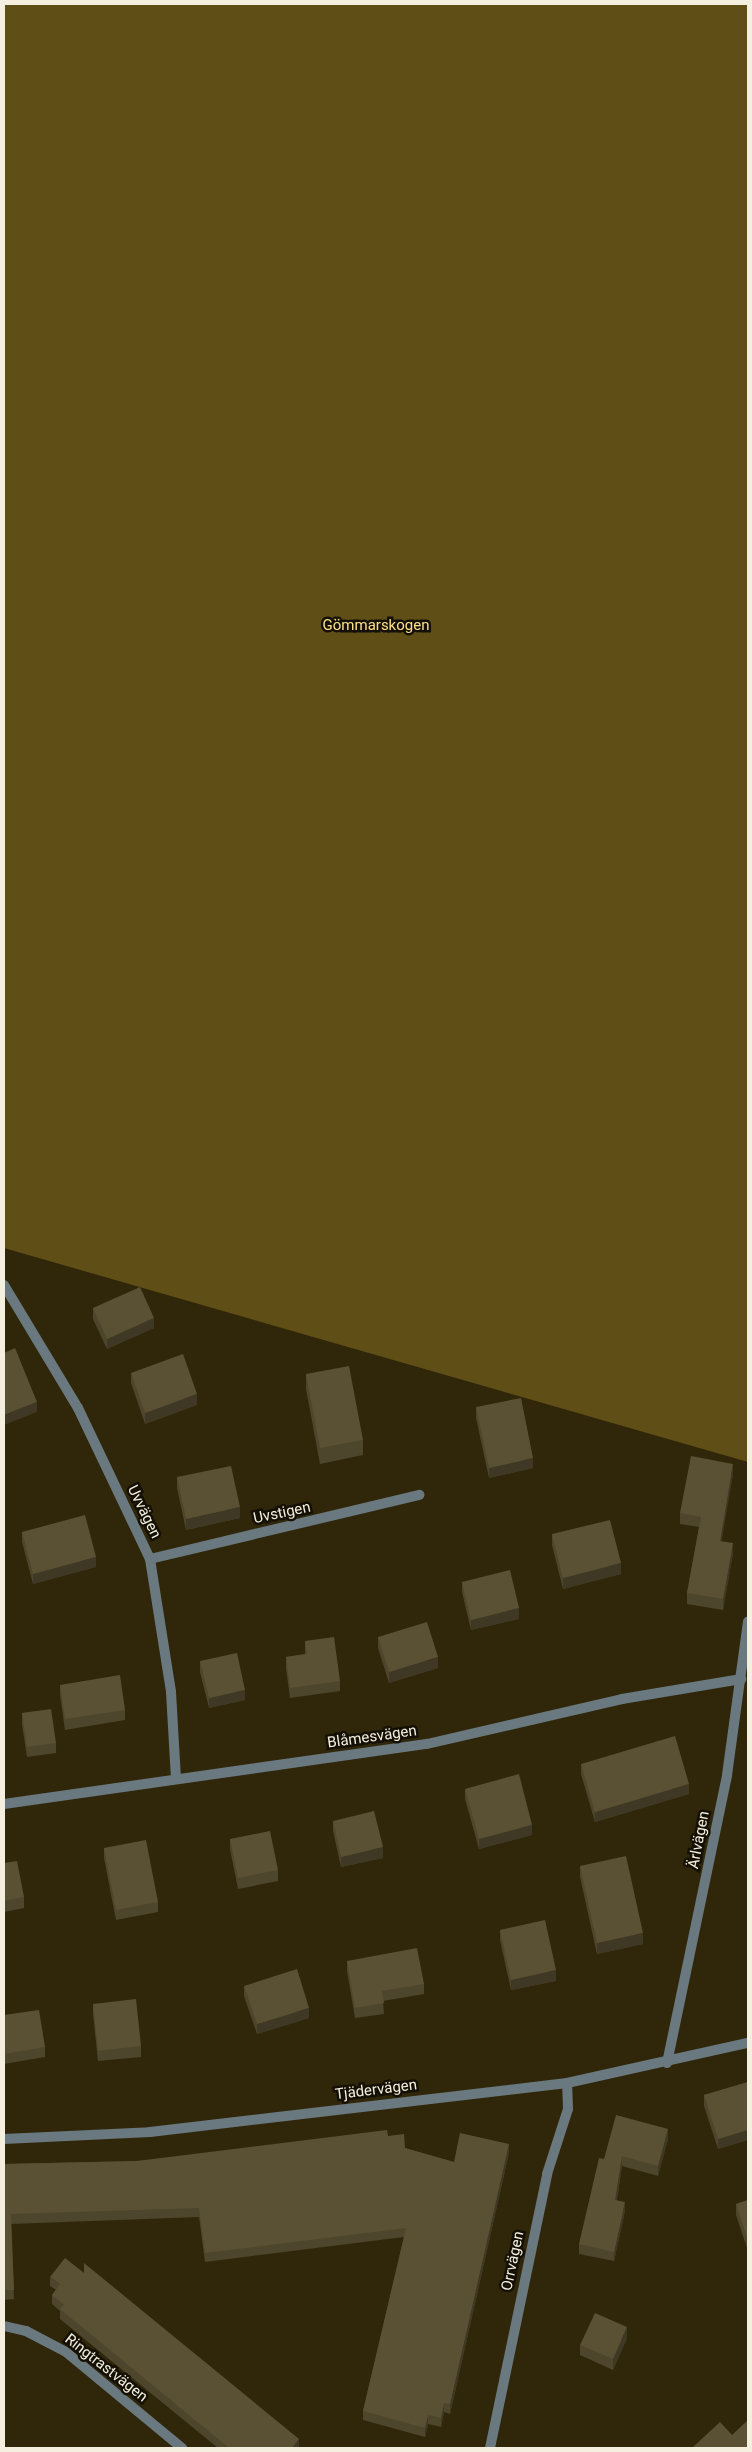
<!DOCTYPE html>
<meta charset="utf-8">
<style>
body{margin:0}
#map{position:relative;width:752px;height:2452px;overflow:hidden;background:#30270a;font-family:Roboto,sans-serif}
div>[style]{position:absolute}
[style*='--x']{left:calc(var(--x)*1px);top:calc(var(--y)*1px);width:calc(var(--w)*1px);rotate:calc(var(--a)*1deg)}
.green>*{inset:0;background:#5f4e16}
.minor>*{height:10px;margin:-5px;padding:0 5px;transform-origin:5px;border-radius:5px;background:#6a797f}
.wall>*{inset:0;background:#4d452c}
.shaded-wall>*{inset:0;background:#3f3824}
.building>*{inset:0;background:#5a5033}
span{translate:-50% -50%;white-space:nowrap;text-align:center;line-height:1.15;-webkit-text-stroke:5px #141005;paint-order:stroke}
.park-label{font-size:15px;color:#fce088}
.street-label{font-size:15px;color:#f4efde}
.frame{position:absolute;inset:0;border:5px solid #f4efde;pointer-events:none}
</style>
<div id="map">
<div class="green">
<div style="clip-path:polygon(4px 4px,748px 4px,748px 1462px,4px 1248px)"></div>
</div>
<div class="minor">
<div style="--x:4;--y:1285;--w:144;--a:59"></div>
<div style="--x:78;--y:1408;--w:167;--a:64.5"></div>
<div style="--x:150;--y:1559;--w:135;--a:81"></div>
<div style="--x:171;--y:1692;--w:87;--a:86.7"></div>
<div style="--x:150;--y:1559;--w:277;--a:-13.4"></div>
<div style="--x:4;--y:1804;--w:427;--a:-8.1"></div>
<div style="--x:427;--y:1744;--w:200;--a:-13"></div>
<div style="--x:622;--y:1699;--w:121;--a:-9.5"></div>
<div style="--x:667;--y:2063;--w:294;--a:-78.2"></div>
<div style="--x:727;--y:1775;--w:155;--a:-82.2"></div>
<div style="--x:4;--y:2139;--w:146;--a:-2.7"></div>
<div style="--x:150;--y:2132;--w:420;--a:-6.7"></div>
<div style="--x:567;--y:2083;--w:185;--a:-12.5"></div>
<div style="--x:4;--y:2326;--w:23;--a:13"></div>
<div style="--x:26;--y:2331;--w:45;--a:27.7"></div>
<div style="--x:66;--y:2352;--w:151;--a:39.6"></div>
<div style="--x:490;--y:2448;--w:280;--a:-78.2"></div>
<div style="--x:547;--y:2174;--w:68;--a:-72.1"></div>
<div style="--x:568;--y:2109;--w:26;--a:-92"></div>
</div>
<div class="wall">
<div style="clip-path:polygon(93px 1308px,154px 1328px,107px 1349px,93px 1319px)"></div>
<div style="clip-path:polygon(131px 1373px,197px 1405px,145px 1424px,131px 1383px)"></div>
<div style="clip-path:polygon(306px 1374px,363px 1440px,363px 1455px,320px 1464px,306px 1389px)"></div>
<div style="clip-path:polygon(476px 1407px,533px 1468px,489px 1478px,476px 1418px)"></div>
<div style="clip-path:polygon(733px 1474px,721px 1541px,733px 1553px,723px 1610px,687px 1604px,687px 1593px,699px 1527px,680px 1524px,680px 1513px)"></div>
<div style="clip-path:polygon(177px 1477px,240px 1518px,186px 1530px,177px 1488px)"></div>
<div style="clip-path:polygon(22px 1532px,96px 1567px,33px 1584px,22px 1542px)"></div>
<div style="clip-path:polygon(552px 1534px,621px 1574px,563px 1589px,552px 1545px)"></div>
<div style="clip-path:polygon(462px 1582px,519px 1619px,471px 1630px,462px 1592px)"></div>
<div style="clip-path:polygon(378px 1637px,438px 1668px,389px 1683px,378px 1648px)"></div>
<div style="clip-path:polygon(305px 1641px,340px 1681px,340px 1691px,290px 1698px,286px 1668px,286px 1657px,305px 1654px)"></div>
<div style="clip-path:polygon(200px 1661px,245px 1700px,209px 1708px,200px 1672px)"></div>
<div style="clip-path:polygon(60px 1685px,125px 1710px,125px 1720px,65px 1730px,60px 1695px)"></div>
<div style="clip-path:polygon(22px 1713px,56px 1743px,56px 1753px,27px 1757px,22px 1724px)"></div>
<div style="clip-path:polygon(581px 1764px,689px 1794px,595px 1822px,581px 1774px)"></div>
<div style="clip-path:polygon(465px 1789px,532px 1835px,479px 1849px,465px 1799px)"></div>
<div style="clip-path:polygon(333px 1821px,383px 1858px,341px 1867px,333px 1831px)"></div>
<div style="clip-path:polygon(230px 1839px,278px 1870px,278px 1881px,238px 1889px,230px 1849px)"></div>
<div style="clip-path:polygon(104px 1848px,158px 1902px,158px 1912px,116px 1920px,104px 1858px)"></div>
<div style="clip-path:polygon(4px 1863px,24px 1897px,24px 1908px,4px 1912px)"></div>
<div style="clip-path:polygon(580px 1866px,643px 1944px,597px 1954px,580px 1877px)"></div>
<div style="clip-path:polygon(500px 1930px,556px 1981px,511px 1990px,500px 1940px)"></div>
<div style="clip-path:polygon(347px 1961px,424px 1984px,424px 1994px,383px 2001px,384px 2014px,355px 2018px,347px 1971px)"></div>
<div style="clip-path:polygon(244px 1986px,309px 2018px,257px 2034px,244px 1996px)"></div>
<div style="clip-path:polygon(93px 2004px,141px 2046px,141px 2057px,98px 2061px,93px 2014px)"></div>
<div style="clip-path:polygon(4px 2015px,45px 2047px,45px 2057px,4px 2064px)"></div>
<div style="clip-path:polygon(748px 2082px,748px 2140px,718px 2149px,704px 2106px,704px 2095px)"></div>
<div style="clip-path:polygon(388px 2136px,405px 2148px,454px 2162px,509px 2153px,450px 2414px,444px 2412px,441px 2427px,428px 2424px,425px 2437px,363px 2420px,363px 2411px,404px 2237px,205px 2262px,199px 2217px,11px 2224px,14px 2299px,4px 2300px,4px 2164px,137px 2161px)"></div>
<div style="clip-path:polygon(668px 2139px,658px 2176px,622px 2166px,617px 2200px,625px 2211px,614px 2261px,579px 2254px,579px 2244px,604px 2159px)"></div>
<div style="clip-path:polygon(748px 2200px,748px 2251px,736px 2215px,736px 2204px)"></div>
<div style="clip-path:polygon(50px 2277px,299px 2448px,218px 2448px,60px 2319px,60px 2311px,52px 2304px,52px 2295px,56px 2290px,50px 2286px)"></div>
<div style="clip-path:polygon(627px 2338px,613px 2370px,580px 2355px,580px 2345px)"></div>
</div>
<div class="shaded-wall">
<div style="clip-path:polygon(154px 1318px,154px 1328px,107px 1349px,107px 1339px)"></div>
<div style="clip-path:polygon(197px 1394px,197px 1405px,145px 1424px,145px 1413px)"></div>
<div style="clip-path:polygon(37px 1402px,37px 1412px,4px 1425px,4px 1415px)"></div>
<div style="clip-path:polygon(533px 1458px,533px 1468px,489px 1478px,489px 1468px)"></div>
<div style="clip-path:polygon(733px 1464px,733px 1474px,720px 1551px,720px 1541px)"></div>
<div style="clip-path:polygon(240px 1507px,240px 1518px,186px 1530px,186px 1519px)"></div>
<div style="clip-path:polygon(733px 1543px,733px 1553px,723px 1610px,723px 1599px)"></div>
<div style="clip-path:polygon(96px 1557px,96px 1567px,33px 1584px,33px 1574px)"></div>
<div style="clip-path:polygon(621px 1563px,621px 1574px,563px 1589px,563px 1578px)"></div>
<div style="clip-path:polygon(519px 1608px,519px 1619px,471px 1630px,471px 1620px)"></div>
<div style="clip-path:polygon(438px 1657px,438px 1668px,389px 1683px,389px 1672px)"></div>
<div style="clip-path:polygon(245px 1690px,245px 1700px,209px 1708px,209px 1698px)"></div>
<div style="clip-path:polygon(689px 1784px,689px 1794px,595px 1822px,595px 1812px)"></div>
<div style="clip-path:polygon(532px 1825px,532px 1835px,479px 1849px,479px 1839px)"></div>
<div style="clip-path:polygon(383px 1847px,383px 1858px,341px 1867px,341px 1857px)"></div>
<div style="clip-path:polygon(643px 1933px,643px 1944px,597px 1954px,597px 1943px)"></div>
<div style="clip-path:polygon(556px 1970px,556px 1981px,511px 1990px,511px 1980px)"></div>
<div style="clip-path:polygon(309px 2008px,309px 2018px,257px 2034px,257px 2024px)"></div>
<div style="clip-path:polygon(668px 2129px,668px 2139px,658px 2176px,658px 2166px)"></div>
<div style="clip-path:polygon(748px 2130px,748px 2140px,718px 2149px,718px 2139px)"></div>
<div style="clip-path:polygon(509px 2144px,509px 2153px,450px 2414px,450px 2404px)"></div>
<div style="clip-path:polygon(622px 2156px,622px 2166px,615px 2209px,615px 2200px)"></div>
<div style="clip-path:polygon(625px 2202px,625px 2211px,614px 2261px,614px 2252px)"></div>
<div style="clip-path:polygon(627px 2327px,627px 2338px,613px 2370px,613px 2359px)"></div>
<div style="clip-path:polygon(444px 2403px,444px 2412px,441px 2427px,441px 2418px)"></div>
<div style="clip-path:polygon(428px 2415px,428px 2424px,425px 2437px,425px 2428px)"></div>
<div style="clip-path:polygon(299px 2439px,299px 2448px,292px 2448px)"></div>
</div>
<div class="building">
<div style="clip-path:polygon(140px 1287px,154px 1318px,107px 1339px,93px 1308px)"></div>
<div style="clip-path:polygon(15px 1348px,37px 1402px,4px 1415px,4px 1353px)"></div>
<div style="clip-path:polygon(183px 1354px,197px 1394px,145px 1413px,131px 1373px)"></div>
<div style="clip-path:polygon(349px 1366px,363px 1440px,320px 1448px,306px 1374px)"></div>
<div style="clip-path:polygon(521px 1398px,533px 1458px,489px 1468px,476px 1407px)"></div>
<div style="clip-path:polygon(691px 1456px,733px 1464px,720px 1541px,733px 1543px,723px 1599px,687px 1593px,701px 1517px,680px 1513px)"></div>
<div style="clip-path:polygon(231px 1466px,240px 1507px,186px 1519px,177px 1477px)"></div>
<div style="clip-path:polygon(85px 1515px,96px 1557px,33px 1574px,22px 1532px)"></div>
<div style="clip-path:polygon(610px 1520px,621px 1563px,563px 1578px,552px 1534px)"></div>
<div style="clip-path:polygon(510px 1570px,519px 1608px,471px 1620px,462px 1582px)"></div>
<div style="clip-path:polygon(427px 1622px,438px 1657px,389px 1672px,378px 1637px)"></div>
<div style="clip-path:polygon(334px 1637px,340px 1681px,290px 1688px,286px 1657px,307px 1654px,305px 1641px)"></div>
<div style="clip-path:polygon(237px 1653px,245px 1690px,209px 1698px,200px 1661px)"></div>
<div style="clip-path:polygon(120px 1675px,125px 1710px,65px 1719px,60px 1685px)"></div>
<div style="clip-path:polygon(51px 1709px,56px 1743px,27px 1747px,22px 1713px)"></div>
<div style="clip-path:polygon(675px 1736px,689px 1784px,595px 1812px,581px 1764px)"></div>
<div style="clip-path:polygon(519px 1774px,532px 1825px,479px 1839px,465px 1789px)"></div>
<div style="clip-path:polygon(374px 1811px,383px 1847px,341px 1857px,333px 1821px)"></div>
<div style="clip-path:polygon(270px 1831px,278px 1870px,238px 1878px,230px 1839px)"></div>
<div style="clip-path:polygon(146px 1840px,158px 1902px,116px 1910px,104px 1848px)"></div>
<div style="clip-path:polygon(626px 1856px,643px 1933px,597px 1943px,580px 1866px)"></div>
<div style="clip-path:polygon(17px 1861px,24px 1897px,4px 1901px,4px 1863px)"></div>
<div style="clip-path:polygon(545px 1920px,556px 1970px,511px 1980px,500px 1930px)"></div>
<div style="clip-path:polygon(417px 1948px,424px 1984px,382px 1991px,384px 2003px,355px 2008px,347px 1961px)"></div>
<div style="clip-path:polygon(297px 1969px,309px 2008px,257px 2024px,244px 1986px)"></div>
<div style="clip-path:polygon(136px 1999px,141px 2046px,98px 2051px,93px 2004px)"></div>
<div style="clip-path:polygon(39px 2010px,45px 2047px,4px 2054px,4px 2015px)"></div>
<div style="clip-path:polygon(748px 2082px,748px 2130px,718px 2139px,704px 2095px)"></div>
<div style="clip-path:polygon(616px 2115px,668px 2129px,658px 2166px,622px 2156px,615px 2200px,625px 2202px,614px 2252px,579px 2244px,599px 2158px,604px 2159px)"></div>
<div style="clip-path:polygon(387px 2130px,388px 2136px,404px 2134px,405px 2148px,454px 2162px,460px 2133px,509px 2144px,450px 2404px,444px 2403px,441px 2418px,428px 2415px,425px 2428px,363px 2411px,406px 2228px,205px 2253px,199px 2208px,11px 2214px,14px 2290px,4px 2290px,4px 2164px,137px 2161px)"></div>
<div style="clip-path:polygon(748px 2200px,748px 2241px,736px 2204px)"></div>
<div style="clip-path:polygon(65px 2258px,84px 2273px,84px 2263px,299px 2439px,292px 2448px,229px 2448px,60px 2309px,64px 2305px,52px 2295px,60px 2284px,50px 2277px)"></div>
<div style="clip-path:polygon(595px 2313px,627px 2327px,613px 2359px,580px 2345px)"></div>
<div style="clip-path:polygon(748px 2420px,748px 2448px,692px 2448px,720px 2422px,732px 2435px)"></div>
</div>
<div class="park-label">
<span style="left:376px;top:626px">Gömmarskogen</span>
</div>
<div class="street-label">
<span style="left:144px;top:1512px;rotate:64deg">Uvvägen</span>
<span style="left:282px;top:1513px;rotate:-12deg">Uvstigen</span>
<span style="left:372px;top:1737px;rotate:-8deg">Blåmesvägen</span>
<span style="left:699px;top:1840px;rotate:-79deg">Ärlvägen</span>
<span style="left:376px;top:2090px;rotate:-7deg">Tjädervägen</span>
<span style="left:513px;top:2261px;rotate:-78deg">Orrvägen</span>
<span style="left:106px;top:2368px;rotate:38deg">Ringtrastvägen</span>
</div>
<div class="frame"></div>
</div>
